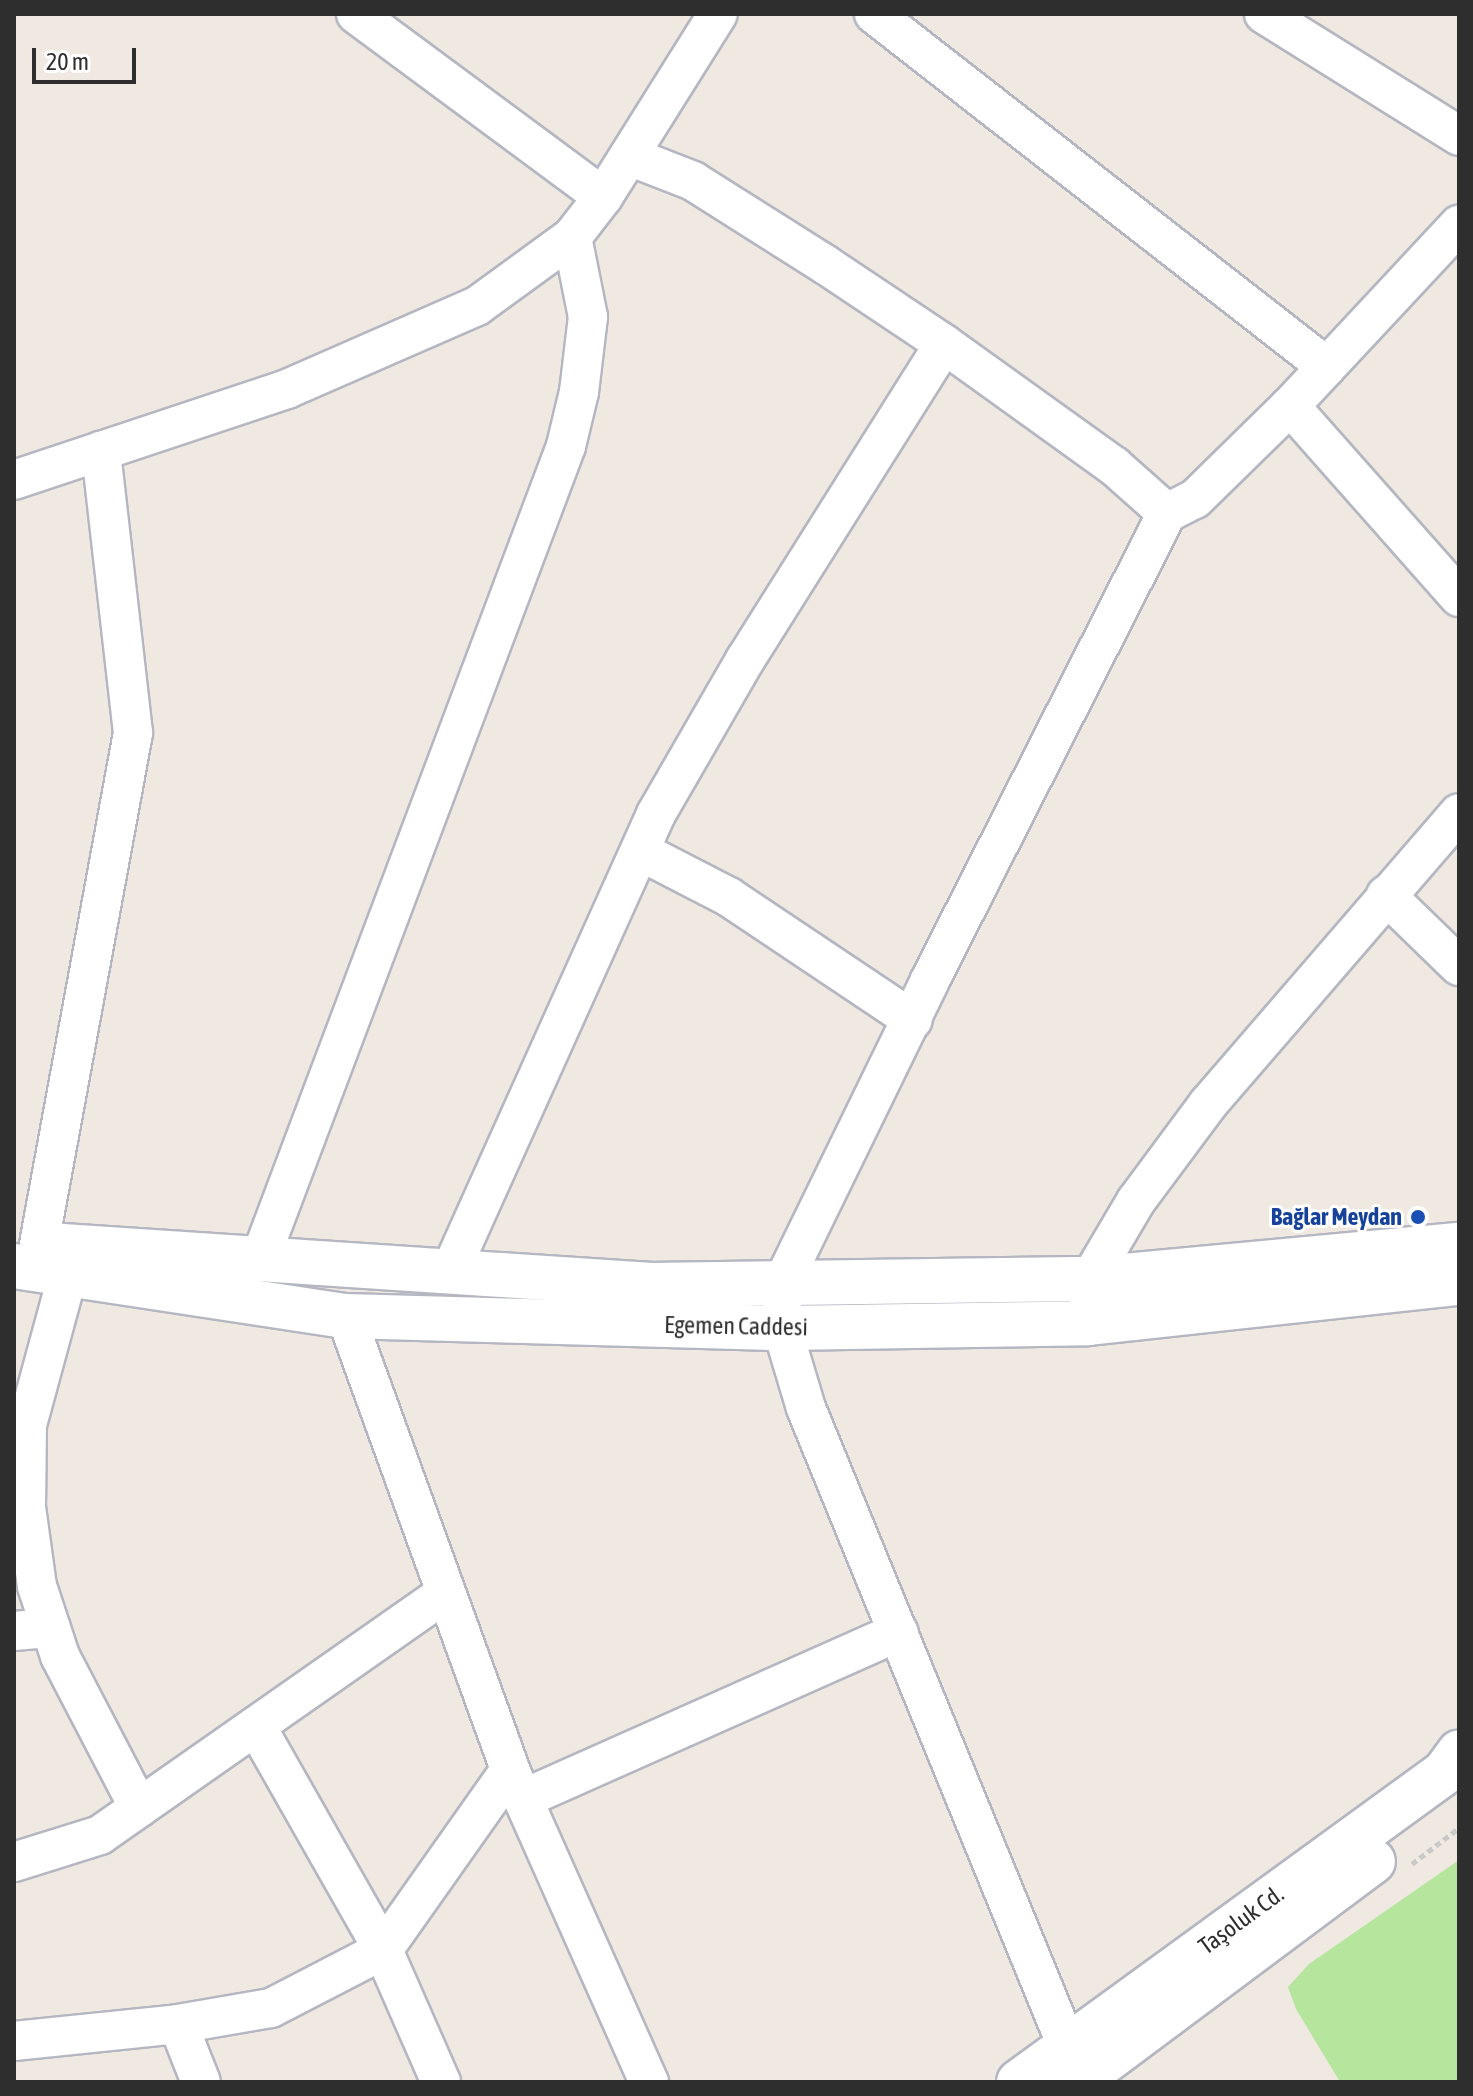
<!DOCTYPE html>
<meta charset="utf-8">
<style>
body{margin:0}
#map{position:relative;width:1473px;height:2096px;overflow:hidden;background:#efe9e1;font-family:"Asap Condensed",sans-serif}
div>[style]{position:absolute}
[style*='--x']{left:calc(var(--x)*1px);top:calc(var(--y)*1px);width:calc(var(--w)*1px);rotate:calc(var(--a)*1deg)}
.green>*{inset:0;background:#b6e59e}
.path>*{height:5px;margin-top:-2.5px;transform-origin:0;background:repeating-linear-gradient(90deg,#c9c9c9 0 6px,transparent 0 10px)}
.roads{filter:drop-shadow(2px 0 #b4b7c1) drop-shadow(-2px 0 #b4b7c1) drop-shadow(0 2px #b4b7c1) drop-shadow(0 -2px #b4b7c1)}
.minor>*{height:38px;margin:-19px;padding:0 19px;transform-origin:19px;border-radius:19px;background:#fff}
.tertiary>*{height:44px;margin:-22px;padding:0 22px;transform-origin:22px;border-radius:22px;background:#fff}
.secondary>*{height:44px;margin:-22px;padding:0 22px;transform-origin:22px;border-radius:22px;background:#fff}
.dots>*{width:22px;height:22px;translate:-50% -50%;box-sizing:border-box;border:4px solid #fff;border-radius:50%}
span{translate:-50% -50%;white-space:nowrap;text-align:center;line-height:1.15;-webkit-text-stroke:6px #fff;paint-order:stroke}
.transit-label{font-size:24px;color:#164399;font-weight:700}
.right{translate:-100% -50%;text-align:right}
.street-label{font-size:24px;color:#2e2e2e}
.frame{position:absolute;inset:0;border:16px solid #2e2e2e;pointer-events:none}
.scale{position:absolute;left:32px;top:48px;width:104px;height:36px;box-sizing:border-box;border:4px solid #2e2e2e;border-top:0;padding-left:10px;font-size:24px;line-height:28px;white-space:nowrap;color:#2e2e2e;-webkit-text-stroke:6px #fff;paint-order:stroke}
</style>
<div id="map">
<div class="green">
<div style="clip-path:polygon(1459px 1860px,1459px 2082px,1340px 2082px,1296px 2009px,1288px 1987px,1309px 1964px)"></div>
</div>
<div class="path">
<div style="--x:1412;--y:1864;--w:59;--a:-37.5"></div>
</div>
<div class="roads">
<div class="minor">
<div style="--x:356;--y:14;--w:307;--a:36.5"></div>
<div style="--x:874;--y:14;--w:574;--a:37.93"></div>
<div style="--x:1264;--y:14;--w:230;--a:32"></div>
<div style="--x:629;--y:156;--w:69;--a:21.3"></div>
<div style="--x:693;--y:181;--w:157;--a:32.3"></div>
<div style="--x:826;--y:265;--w:142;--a:33.8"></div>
<div style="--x:944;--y:344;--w:209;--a:35.7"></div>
<div style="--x:1114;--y:466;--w:71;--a:41.6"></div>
<div style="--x:1290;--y:406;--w:255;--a:48.5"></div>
<div style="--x:14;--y:480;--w:288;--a:-18.4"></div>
<div style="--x:287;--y:389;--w:207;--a:-23.6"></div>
<div style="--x:477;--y:306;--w:117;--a:-36"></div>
<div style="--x:572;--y:237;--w:51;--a:-52.2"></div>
<div style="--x:603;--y:197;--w:216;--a:-57.9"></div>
<div style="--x:640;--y:851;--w:100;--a:27.3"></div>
<div style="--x:729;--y:897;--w:221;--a:33.8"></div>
<div style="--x:1386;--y:895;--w:102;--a:44.2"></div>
<div style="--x:39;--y:1244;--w:520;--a:-79.58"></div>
<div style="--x:133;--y:733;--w:284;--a:-96.5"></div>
<div style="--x:260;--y:1259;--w:869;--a:-69.37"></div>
<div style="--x:566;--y:446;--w:56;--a:-76.5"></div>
<div style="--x:579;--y:392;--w:76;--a:-83.2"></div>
<div style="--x:588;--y:317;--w:82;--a:-101.3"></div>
<div style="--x:450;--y:1272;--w:502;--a:-65.78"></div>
<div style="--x:656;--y:814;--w:178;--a:-60"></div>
<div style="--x:745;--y:660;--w:373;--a:-57.8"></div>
<div style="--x:68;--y:1274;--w:156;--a:105.2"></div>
<div style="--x:27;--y:1425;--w:82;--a:90.7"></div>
<div style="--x:26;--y:1507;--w:80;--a:82.1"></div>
<div style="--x:37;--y:1586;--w:74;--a:71.8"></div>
<div style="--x:60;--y:1656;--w:171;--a:62.5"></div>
<div style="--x:1089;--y:1304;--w:25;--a:-88"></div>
<div style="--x:1090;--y:1279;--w:91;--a:-59.5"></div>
<div style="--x:1136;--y:1201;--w:121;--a:-53.4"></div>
<div style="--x:1208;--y:1104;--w:384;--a:-49.2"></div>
<div style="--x:346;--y:1316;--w:483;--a:70.1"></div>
<div style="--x:510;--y:1770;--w:342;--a:66"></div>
<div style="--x:14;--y:1631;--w:37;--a:-5"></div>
<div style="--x:256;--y:1726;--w:257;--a:60.4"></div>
<div style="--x:383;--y:1950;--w:144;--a:66.3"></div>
<div style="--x:523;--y:1799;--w:411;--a:-24"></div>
<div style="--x:14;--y:1862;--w:90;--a:-17.4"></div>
<div style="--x:100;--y:1835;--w:421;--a:-35"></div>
<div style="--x:178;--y:2024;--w:62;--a:68.4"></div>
<div style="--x:14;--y:2041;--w:165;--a:-5.9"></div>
<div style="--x:178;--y:2024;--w:94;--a:-9.8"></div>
<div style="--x:271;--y:2008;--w:126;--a:-27.4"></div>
<div style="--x:383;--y:1950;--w:220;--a:-54.8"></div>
<div style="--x:1067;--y:2046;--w:689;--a:-112.25"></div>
<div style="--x:806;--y:1408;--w:84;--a:-106.7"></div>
<div style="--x:782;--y:1328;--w:44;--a:-90"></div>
<div style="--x:782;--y:1284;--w:338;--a:-64"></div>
<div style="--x:930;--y:980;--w:524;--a:-63.09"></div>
<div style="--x:1167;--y:513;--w:31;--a:-27"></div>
<div style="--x:1195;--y:499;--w:133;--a:-44.4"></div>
<div style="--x:1290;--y:406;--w:248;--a:-47"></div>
</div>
<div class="tertiary">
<div style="--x:1019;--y:2082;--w:527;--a:-36.04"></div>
<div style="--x:1445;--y:1772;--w:24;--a:-54"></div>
<div style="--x:1077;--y:2082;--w:369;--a:-36.7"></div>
</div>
<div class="secondary">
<div style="--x:48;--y:1245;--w:605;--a:3.79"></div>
<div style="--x:652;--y:1285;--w:438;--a:-0.8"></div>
<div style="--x:1090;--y:1279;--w:371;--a:-5.3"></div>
<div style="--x:14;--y:1266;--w:336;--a:8.6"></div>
<div style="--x:346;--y:1316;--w:436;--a:1.6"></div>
<div style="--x:782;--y:1328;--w:306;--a:-0.9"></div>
<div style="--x:1088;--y:1323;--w:373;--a:-6.2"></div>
</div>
</div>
<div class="dots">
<div style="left:1418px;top:1217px;background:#1a4fb4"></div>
</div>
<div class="transit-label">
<span class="right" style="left:1402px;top:1217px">Bağlar Meydan</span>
</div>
<div class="street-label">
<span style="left:736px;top:1326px;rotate:1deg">Egemen Caddesi</span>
<span style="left:1241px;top:1920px;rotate:-36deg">Taşoluk Cd.</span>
</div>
<div class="frame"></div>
<div class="scale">20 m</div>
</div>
